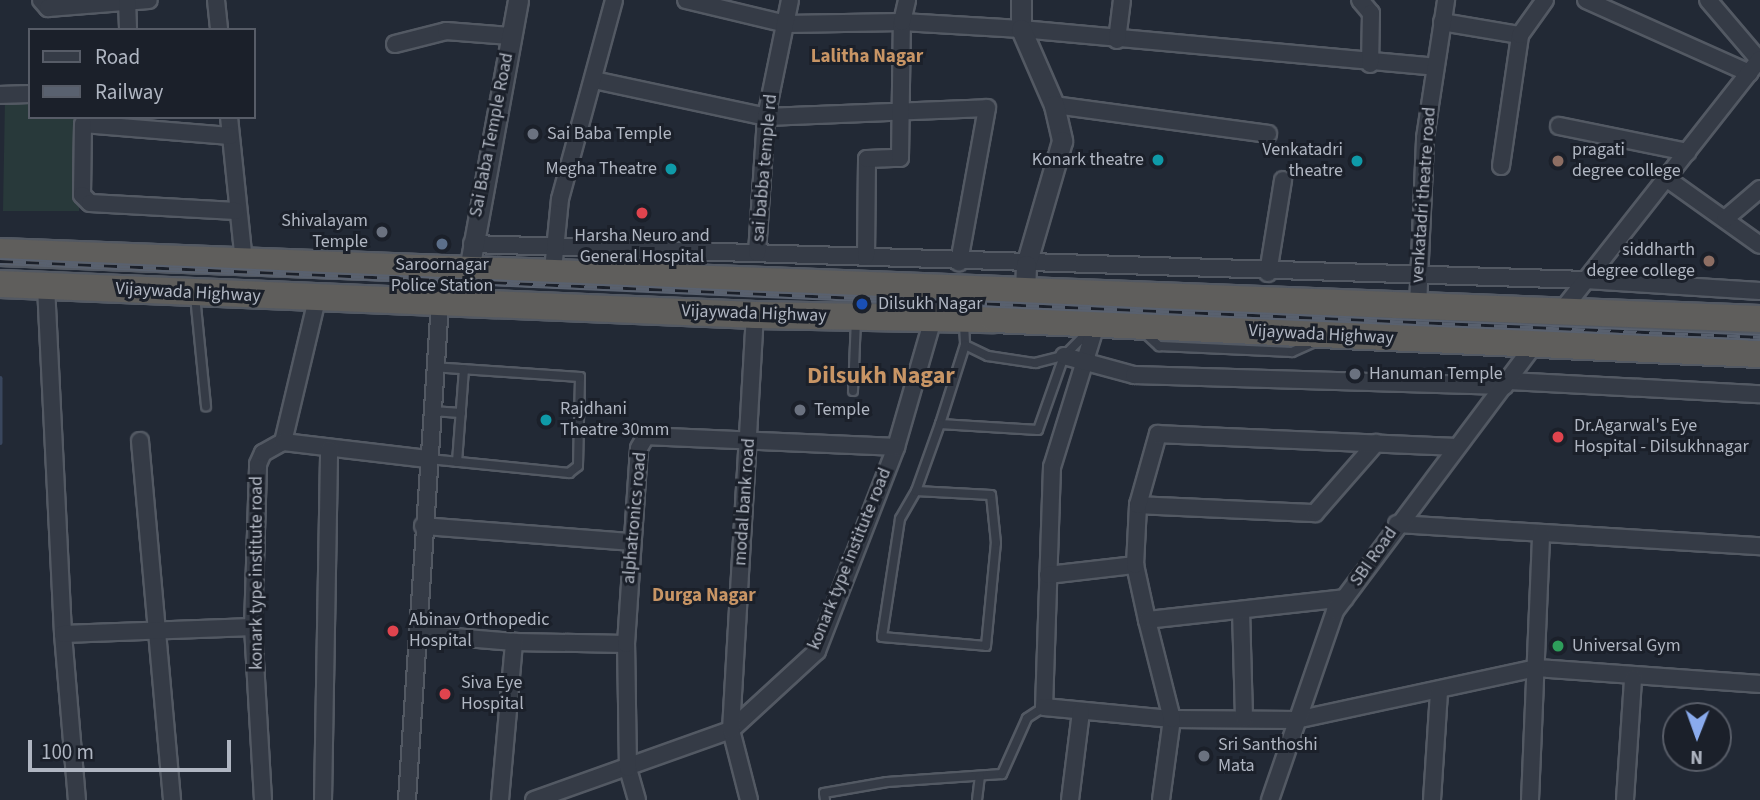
<!DOCTYPE html>
<style>
body{margin:0}
#map{position:relative;width:1760px;height:800px;overflow:hidden;background:#222935;font-family:"Source Sans 3",sans-serif}
div>[style]{position:absolute}
[style*='--x']{left:calc(var(--x)*1px);top:calc(var(--y)*1px);width:calc(var(--w)*1px);rotate:calc(var(--a)*1deg)}
.green>*{inset:0;background:#28393a}
.stream>*{height:4.5px;margin:-2.25px;padding:0 2.25px;transform-origin:2.25px;border-radius:2.25px;background:#39465d}
.roads{filter:drop-shadow(2px 0 #535963) drop-shadow(-2px 0 #535963) drop-shadow(0 2px #535963) drop-shadow(0 -2px #535963)}
.service>*{height:8px;margin:-4px;padding:0 4px;transform-origin:4px;border-radius:4px;background:#353b46}
.minor>*{height:16px;margin:-8px;padding:0 8px;transform-origin:8px;border-radius:8px;background:#353b46}
.tertiary>*{height:19px;margin:-9.5px;padding:0 9.5px;transform-origin:9.5px;border-radius:9.5px;background:#353b46}
.trunk>*{height:26px;margin:-13px;padding:0 13px;transform-origin:13px;border-radius:13px;background:#5f5e5c}
.rail>*{height:7px;margin-top:-3.5px;transform-origin:0;background:repeating-linear-gradient(90deg,#1b202a 0 13px,#59616f 0 26px);box-sizing:border-box;border-block:2px solid #59616f}
.dots>*{width:19px;height:19px;translate:-50% -50%;box-sizing:border-box;border:4px solid #1b202a;border-radius:50%}
span{translate:-50% -50%;white-space:nowrap;text-align:center;line-height:1.15;-webkit-text-stroke:6px #1b202a;paint-order:stroke}
.poi-label{font-size:18px;color:#b0b6c2}
.left{translate:0 -50%;text-align:left}
.right{translate:-100% -50%;text-align:right}
.street-label{font-size:18px;color:#b0b6c2}
.neighbourhood-label{font-size:19px;color:#c89565;font-weight:700}
.district-label{font-size:24px;color:#c89565;font-weight:700}
.legend{position:absolute;left:28px;top:28px;width:228px;height:91px;box-sizing:border-box;background:#1b202a;border:2px solid #575c67;margin:0;padding:9px 12px;list-style:none;font-size:21px;color:#b0b6c2}
.legend li{display:flex;align-items:center;gap:14px;height:35px}
.legend b{width:35px;border:2px solid #575c67}
.north{position:absolute;left:1662px;top:702px;width:70px;height:70px;box-sizing:border-box;background:#1b202a;border:2px solid #575c67;border-radius:50%;rotate:181deg;font-size:19px;font-weight:700;line-height:28px;text-align:center;color:#b0b6c2}
.north::after{content:'';display:block;margin:auto;width:24px;height:32px;background:#8aabed;clip-path:polygon(50% 0,100% 100%,50% 72%,0 100%)}
.scale{position:absolute;left:28px;top:740px;width:203px;height:32px;box-sizing:border-box;border:4px solid #b0b6c2;border-top:0;padding-left:9px;font-size:21px;line-height:24px;white-space:nowrap;color:#b0b6c2;-webkit-text-stroke:5px #1b202a;paint-order:stroke}
</style>
<div id="map">
<div class="green">
<div style="clip-path:polygon(5px 98px,30px 99px,30px 117px,80px 117px,79px 211px,3px 211px)"></div>
</div>
<div class="stream">
<div style="--x:0;--y:378;--w:64;--a:90"></div>
</div>
<div class="roads">
<div class="service">
<div style="--x:195;--y:296;--w:111;--a:84.3"></div>
<div style="--x:964;--y:324;--w:21;--a:87"></div>
<div style="--x:965;--y:345;--w:25;--a:26"></div>
<div style="--x:988;--y:356;--w:48;--a:8.5"></div>
<div style="--x:1035;--y:363;--w:30;--a:-14"></div>
<div style="--x:1064;--y:356;--w:38;--a:-45"></div>
<div style="--x:1146;--y:334;--w:18;--a:43"></div>
<div style="--x:1159;--y:346;--w:133;--a:2.6"></div>
<div style="--x:1292;--y:352;--w:22;--a:-24"></div>
<div style="--x:965;--y:345;--w:83;--a:107.6"></div>
<div style="--x:940;--y:424;--w:98;--a:3.5"></div>
<div style="--x:1038;--y:430;--w:78;--a:-70.6"></div>
<div style="--x:853;--y:391;--w:71;--a:-87.6"></div>
<div style="--x:432;--y:411;--w:29;--a:4"></div>
<div style="--x:429;--y:459;--w:141;--a:5.7"></div>
<div style="--x:569;--y:473;--w:11;--a:-38"></div>
<div style="--x:578;--y:466;--w:89;--a:-88.7"></div>
<div style="--x:580;--y:377;--w:145;--a:-176.1"></div>
<div style="--x:457;--y:462;--w:93;--a:-85.7"></div>
<div style="--x:916;--y:491;--w:32;--a:120"></div>
<div style="--x:900;--y:519;--w:119;--a:98.7"></div>
<div style="--x:882;--y:637;--w:104;--a:4.9"></div>
<div style="--x:986;--y:646;--w:103;--a:-84.5"></div>
<div style="--x:996;--y:543;--w:48;--a:-95.9"></div>
<div style="--x:991;--y:495;--w:75;--a:-176.9"></div>
<div style="--x:916;--y:491;--w:71;--a:-70.3"></div>
<div style="--x:825;--y:800;--w:7;--a:-98"></div>
<div style="--x:824;--y:793;--w:64;--a:-9.9"></div>
<div style="--x:887;--y:782;--w:115;--a:-4"></div>
<div style="--x:1002;--y:774;--w:61;--a:-65.9"></div>
<div style="--x:1027;--y:718;--w:20;--a:-33"></div>
<div style="--x:977;--y:800;--w:24;--a:-83"></div>
</div>
<div class="minor">
<div style="--x:41;--y:0;--w:11;--a:49"></div>
<div style="--x:48;--y:8;--w:101;--a:-4.5"></div>
<div style="--x:127;--y:0;--w:30;--a:88"></div>
<div style="--x:216;--y:0;--w:30;--a:84"></div>
<div style="--x:686;--y:0;--w:103;--a:13.5"></div>
<div style="--x:786;--y:24;--w:116;--a:-1"></div>
<div style="--x:902;--y:22;--w:119;--a:3.4"></div>
<div style="--x:1021;--y:29;--w:416;--a:5.2"></div>
<div style="--x:1360;--y:0;--w:17;--a:50"></div>
<div style="--x:1371;--y:13;--w:51;--a:91.1"></div>
<div style="--x:1586;--y:0;--w:179;--a:24.1"></div>
<div style="--x:1708;--y:0;--w:79;--a:49.6"></div>
<div style="--x:1442;--y:22;--w:79;--a:9.5"></div>
<div style="--x:1117;--y:40;--w:40;--a:-82.9"></div>
<div style="--x:395;--y:44;--w:53;--a:-14.3"></div>
<div style="--x:446;--y:31;--w:64;--a:4.5"></div>
<div style="--x:594;--y:80;--w:176;--a:12.1"></div>
<div style="--x:766;--y:117;--w:221;--a:-2.3"></div>
<div style="--x:987;--y:108;--w:157;--a:100.3"></div>
<div style="--x:0;--y:95;--w:30;--a:-2"></div>
<div style="--x:1054;--y:105;--w:216;--a:7.7"></div>
<div style="--x:229;--y:117;--w:146;--a:84.1"></div>
<div style="--x:1559;--y:126;--w:131;--a:11.5"></div>
<div style="--x:230;--y:136;--w:147;--a:-175.3"></div>
<div style="--x:83;--y:124;--w:71;--a:90.8"></div>
<div style="--x:82;--y:195;--w:11;--a:45"></div>
<div style="--x:90;--y:203;--w:146;--a:3.1"></div>
<div style="--x:1501;--y:166;--w:132;--a:-81.7"></div>
<div style="--x:1520;--y:35;--w:43;--a:-54.5"></div>
<div style="--x:1666;--y:178;--w:115;--a:35.5"></div>
<div style="--x:1725;--y:219;--w:46;--a:-40.6"></div>
<div style="--x:472;--y:244;--w:1115;--a:1.85"></div>
<div style="--x:1586;--y:280;--w:174;--a:3.6"></div>
<div style="--x:757;--y:253;--w:136;--a:-86.2"></div>
<div style="--x:766;--y:117;--w:119;--a:-78.4"></div>
<div style="--x:866;--y:256;--w:97;--a:-89.4"></div>
<div style="--x:867;--y:159;--w:33;--a:-2"></div>
<div style="--x:900;--y:158;--w:136;--a:-89.2"></div>
<div style="--x:902;--y:22;--w:23;--a:-77"></div>
<div style="--x:554;--y:260;--w:61;--a:-84.4"></div>
<div style="--x:560;--y:199;--w:206;--a:-74.8"></div>
<div style="--x:1268;--y:273;--w:94;--a:-80.8"></div>
<div style="--x:46;--y:286;--w:348;--a:87.2"></div>
<div style="--x:63;--y:634;--w:167;--a:85.2"></div>
<div style="--x:1418;--y:307;--w:169;--a:-87.6"></div>
<div style="--x:1425;--y:138;--w:140;--a:-81.3"></div>
<div style="--x:1560;--y:313;--w:323;--a:-51.8"></div>
<div style="--x:1096;--y:325;--w:149;--a:107.2"></div>
<div style="--x:1052;--y:467;--w:240;--a:91.9"></div>
<div style="--x:1044;--y:707;--w:129;--a:5.4"></div>
<div style="--x:1172;--y:719;--w:124;--a:0.5"></div>
<div style="--x:1296;--y:720;--w:246;--a:-12.2"></div>
<div style="--x:1536;--y:668;--w:225;--a:4.1"></div>
<div style="--x:1064;--y:356;--w:73;--a:15.2"></div>
<div style="--x:1134;--y:375;--w:371;--a:1.7"></div>
<div style="--x:1509;--y:381;--w:251;--a:3"></div>
<div style="--x:140;--y:441;--w:360;--a:84.9"></div>
<div style="--x:283;--y:442;--w:147;--a:-76.6"></div>
<div style="--x:1138;--y:505;--w:177;--a:2.6"></div>
<div style="--x:1315;--y:513;--w:93;--a:-48.9"></div>
<div style="--x:1397;--y:524;--w:364;--a:3.5"></div>
<div style="--x:423;--y:526;--w:209;--a:4.4"></div>
<div style="--x:1048;--y:575;--w:88;--a:-6.6"></div>
<div style="--x:1241;--y:610;--w:109;--a:88.4"></div>
<div style="--x:1147;--y:620;--w:56;--a:-102.3"></div>
<div style="--x:1135;--y:565;--w:60;--a:-87.1"></div>
<div style="--x:1138;--y:505;--w:74;--a:-74.3"></div>
<div style="--x:1158;--y:434;--w:297;--a:2.5"></div>
<div style="--x:63;--y:634;--w:190;--a:-2.1"></div>
<div style="--x:418;--y:634;--w:96;--a:4.8"></div>
<div style="--x:514;--y:642;--w:112;--a:1"></div>
<div style="--x:263;--y:800;--w:173;--a:-93.3"></div>
<div style="--x:253;--y:627;--w:163;--a:-88.2"></div>
<div style="--x:258;--y:464;--w:12;--a:-66"></div>
<div style="--x:263;--y:453;--w:23;--a:-29"></div>
<div style="--x:283;--y:442;--w:146;--a:6.7"></div>
<div style="--x:323;--y:800;--w:351;--a:-89"></div>
<div style="--x:407;--y:800;--w:498;--a:-86.2"></div>
<div style="--x:500;--y:800;--w:159;--a:-84.9"></div>
<div style="--x:534;--y:800;--w:209;--a:-19.6"></div>
<div style="--x:731;--y:730;--w:117;--a:-42.6"></div>
<div style="--x:817;--y:651;--w:219;--a:-68.8"></div>
<div style="--x:896;--y:447;--w:133;--a:-73.9"></div>
<div style="--x:637;--y:800;--w:33;--a:-106"></div>
<div style="--x:628;--y:768;--w:124;--a:-90.9"></div>
<div style="--x:626;--y:644;--w:196;--a:-86.2"></div>
<div style="--x:639;--y:448;--w:14;--a:-60"></div>
<div style="--x:646;--y:436;--w:250;--a:2.5"></div>
<div style="--x:749;--y:800;--w:72;--a:-104.4"></div>
<div style="--x:731;--y:730;--w:416;--a:-86.7"></div>
<div style="--x:1070;--y:800;--w:89;--a:-82.9"></div>
<div style="--x:1161;--y:800;--w:82;--a:-82.3"></div>
<div style="--x:1172;--y:719;--w:102;--a:-104.2"></div>
<div style="--x:1147;--y:620;--w:199;--a:-6.3"></div>
<div style="--x:1270;--y:800;--w:200;--a:-71"></div>
<div style="--x:1335;--y:611;--w:332;--a:-53.2"></div>
<div style="--x:1432;--y:800;--w:107;--a:-86.3"></div>
<div style="--x:1530;--y:800;--w:267;--a:-87.6"></div>
<div style="--x:1625;--y:800;--w:122;--a:-86.2"></div>
</div>
<div class="tertiary">
<div style="--x:1021;--y:0;--w:29;--a:90"></div>
<div style="--x:1021;--y:29;--w:83;--a:66.5"></div>
<div style="--x:1054;--y:105;--w:37;--a:77"></div>
<div style="--x:1062;--y:141;--w:129;--a:106.2"></div>
<div style="--x:1026;--y:265;--w:24;--a:92"></div>
<div style="--x:469;--y:270;--w:274;--a:-79.7"></div>
</div>
<div class="trunk">
<div style="--x:0;--y:252;--w:1761;--a:2.18"></div>
<div style="--x:0;--y:284;--w:756;--a:2.35"></div>
<div style="--x:755;--y:315;--w:239;--a:1"></div>
<div style="--x:994;--y:319;--w:767;--a:2.62"></div>
</div>
</div>
<div class="rail">
<div style="--x:0;--y:261;--w:1762;--a:2.47"></div>
</div>
<div class="dots">
<div style="left:533px;top:134px;background:#6b7280"></div>
<div style="left:1158px;top:160px;background:#0f9aa8"></div>
<div style="left:1357px;top:161px;background:#0f9aa8"></div>
<div style="left:1558px;top:161px;background:#8d6e63"></div>
<div style="left:671px;top:169px;background:#0f9aa8"></div>
<div style="left:642px;top:213px;background:#e0444e"></div>
<div style="left:382px;top:232px;background:#6b7280"></div>
<div style="left:442px;top:244px;background:#5c6f8a"></div>
<div style="left:1709px;top:261px;background:#8d6e63"></div>
<div style="left:862px;top:304px;background:#1a4fb4"></div>
<div style="left:1355px;top:374px;background:#6b7280"></div>
<div style="left:800px;top:410px;background:#6b7280"></div>
<div style="left:546px;top:420px;background:#0f9aa8"></div>
<div style="left:1558px;top:437px;background:#e0444e"></div>
<div style="left:393px;top:631px;background:#e0444e"></div>
<div style="left:1558px;top:646px;background:#2e9e5b"></div>
<div style="left:445px;top:694px;background:#e0444e"></div>
<div style="left:1204px;top:756px;background:#6b7280"></div>
</div>
<div class="poi-label">
<span class="left" style="left:547px;top:134px">Sai Baba Temple</span>
<span class="right" style="left:1343px;top:161px">Venkatadri<br>theatre</span>
<span class="left" style="left:1572px;top:161px">pragati<br>degree college</span>
<span class="right" style="left:1144px;top:160px">Konark theatre</span>
<span class="right" style="left:657px;top:169px">Megha Theatre</span>
<span class="right" style="left:368px;top:232px">Shivalayam<br>Temple</span>
<span style="left:642px;top:247px">Harsha Neuro and<br>General Hospital</span>
<span class="right" style="left:1695px;top:261px">siddharth<br>degree college</span>
<span style="left:442px;top:276px">Saroornagar<br>Police Station</span>
<span class="left" style="left:878px;top:304px">Dilsukh Nagar</span>
<span class="left" style="left:1369px;top:374px">Hanuman Temple</span>
<span class="left" style="left:560px;top:420px">Rajdhani<br>Theatre 30mm</span>
<span class="left" style="left:814px;top:410px">Temple</span>
<span class="left" style="left:1574px;top:437px">Dr.Agarwal's Eye<br>Hospital - Dilsukhnagar</span>
<span class="left" style="left:409px;top:631px">Abinav Orthopedic<br>Hospital</span>
<span class="left" style="left:1572px;top:646px">Universal Gym</span>
<span class="left" style="left:461px;top:694px">Siva Eye<br>Hospital</span>
<span class="left" style="left:1218px;top:756px">Sri Santhoshi<br>Mata</span>
</div>
<div class="street-label">
<span style="left:492px;top:135px;rotate:-79deg">Sai Baba Temple Road</span>
<span style="left:765px;top:168px;rotate:-85deg">sai babba temple rd</span>
<span style="left:1424px;top:195px;rotate:-86deg">venkatadri theatre road</span>
<span style="left:188px;top:293px;rotate:3deg">Vijaywada Highway</span>
<span style="left:754px;top:314px;rotate:2deg">Vijaywada Highway</span>
<span style="left:1321px;top:335px;rotate:3deg">Vijaywada Highway</span>
<span style="left:745px;top:502px;rotate:-86deg">modal bank road</span>
<span style="left:635px;top:518px;rotate:-85deg">alphatronics road</span>
<span style="left:1374px;top:557px;rotate:-55deg">SBI Road</span>
<span style="left:850px;top:559px;rotate:-68deg">konark type institute road</span>
<span style="left:257px;top:573px;rotate:-90deg">konark type institute road</span>
</div>
<div class="neighbourhood-label">
<span style="left:867px;top:57px">Lalitha Nagar</span>
<span style="left:704px;top:596px">Durga Nagar</span>
</div>
<div class="district-label">
<span style="left:881px;top:376px">Dilsukh Nagar</span>
</div>
<ul class="legend">
<li><b style="height:9px;background:#353b46"></b>Road</li>
<li><b style="height:9px;background:#59616f"></b>Railway</li>
</ul>
<div class="north">N</div>
<div class="scale">100 m</div>
</div>
